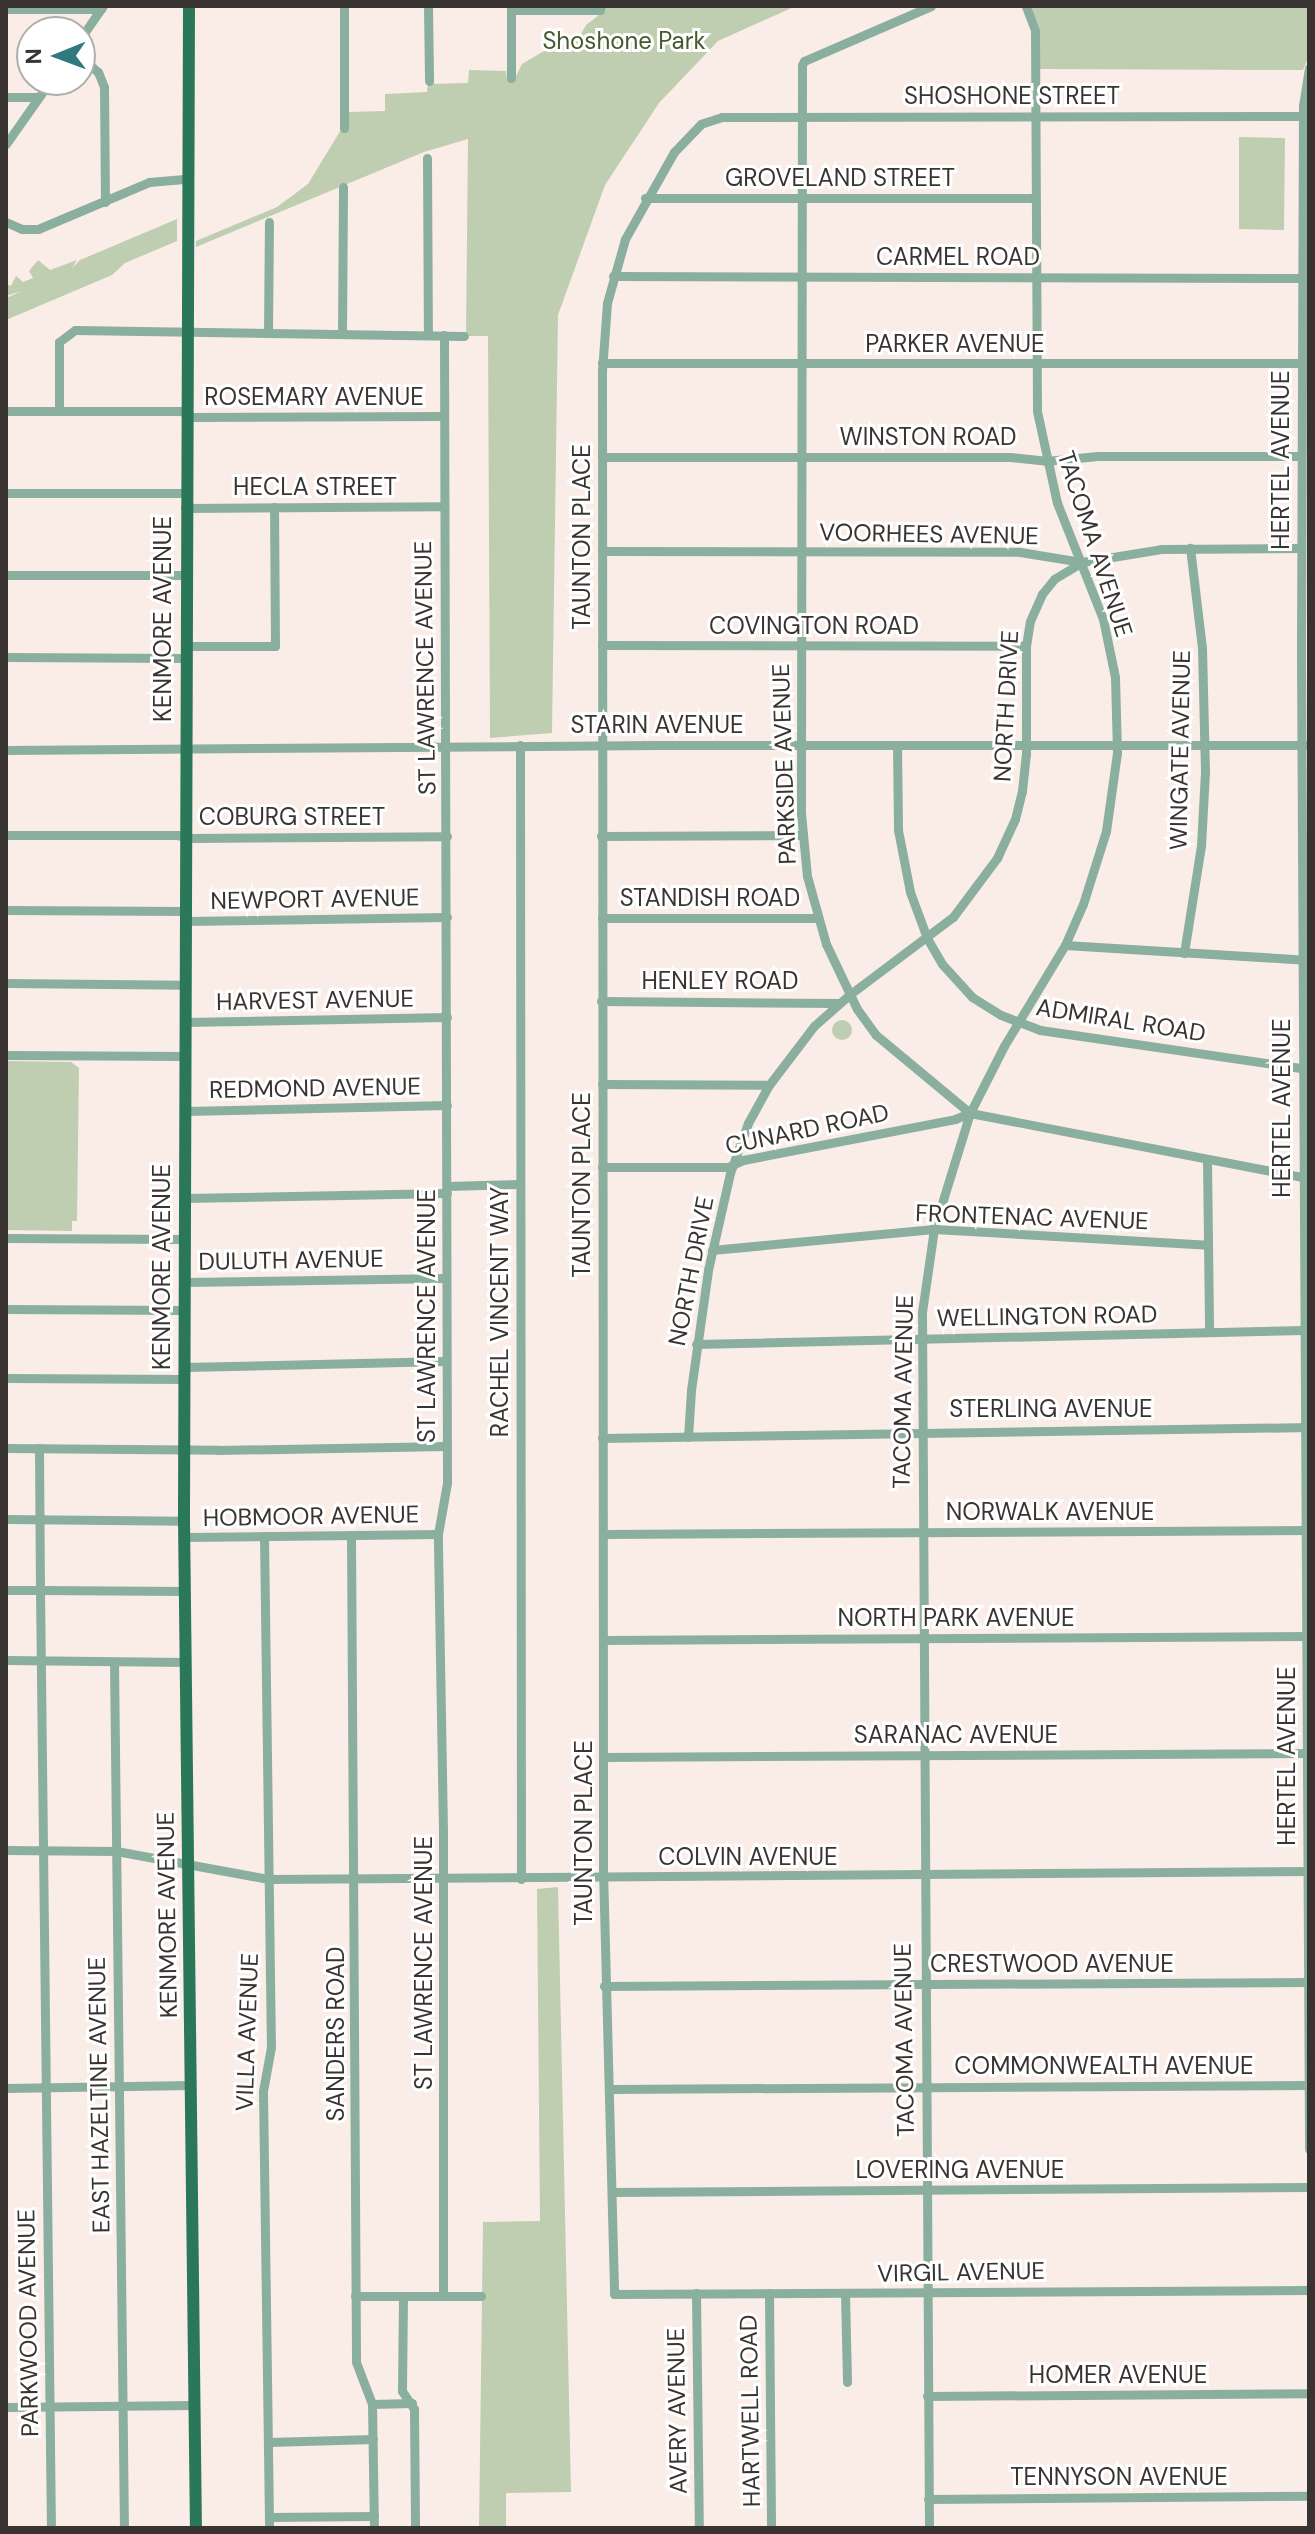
<!DOCTYPE html>
<style>
body{margin:0}
#map{position:relative;width:1315px;height:2534px;overflow:hidden;background:#faede8;font-family:"DM Sans",sans-serif}
div>[style]{position:absolute}
[style*='--x']{left:calc(var(--x)*1px);top:calc(var(--y)*1px);width:calc(var(--w)*1px);rotate:calc(var(--a)*1deg)}
.green>*{inset:0;background:#bfceb1}
.round{border-radius:50%}
.minor>*{height:9px;margin:-4.5px;padding:0 4.5px;transform-origin:4.5px;border-radius:4.5px;background:#8aaf9e}
.major>*{height:12px;margin:-6px;padding:0 6px;transform-origin:6px;border-radius:6px;background:#2b775a}
span{translate:-50% -50%;white-space:nowrap;text-align:center;line-height:1.15;-webkit-text-stroke:6px #fff;paint-order:stroke}
.park-label{font-size:24px;color:#455a2c}
.street-label{font-size:24px;color:#393432}
.frame{position:absolute;inset:0;border:8px solid #393432;pointer-events:none}
.north{position:absolute;left:16px;top:16px;width:80px;height:80px;box-sizing:border-box;background:#fff;border:2px solid #b0aead;border-radius:50%;rotate:269deg;font-size:22px;font-weight:700;line-height:32px;text-align:center;color:#393432}
.north::after{content:'';display:block;margin:auto;width:28px;height:36px;background:#30797e;clip-path:polygon(50% 0,100% 100%,50% 72%,0 100%)}
</style>
<div id="map">
<div class="green">
<div style="clip-path:polygon(605px 6px,796px 6px,718px 41px,659px 103px,605px 185px,558px 315px,552px 733px,490px 738px,488px 336px,466px 336px,468px 139px,424px 152px,196px 247px,196px 241px,277px 207px,308px 184px,342px 128px,346px 112px,385px 111px,385px 94px,427px 92px,428px 84px,468px 83px,469px 70px,506px 71px,507px 79px,514px 80px,522px 64px,544px 51px,577px 41px,586px 25px,604px 11px)"></div>
<div style="clip-path:polygon(1030px 6px,1305px 6px,1309px 11px,1309px 56px,1303px 70px,1039px 69px,1040px 29px)"></div>
<div style="clip-path:polygon(1239px 137px,1285px 138px,1284px 230px,1239px 229px)"></div>
<div style="clip-path:polygon(177px 219px,177px 241px,125px 263px,112px 275px,6px 320px,6px 298px,22px 291px,6px 296px,6px 284px,11px 286px,16px 276px,23px 282px,33px 278px,29px 271px,38px 260px,50px 270px,77px 260px,72px 268px,80px 260px)"></div>
<div class="round" style="left:832px;top:1020px;width:20px;height:20px"></div>
<div style="clip-path:polygon(6px 1061px,71px 1062px,79px 1068px,77px 1221px,72px 1221px,72px 1231px,6px 1230px)"></div>
<div style="clip-path:polygon(558px 1887px,571px 2492px,506px 2493px,506px 2528px,479px 2528px,483px 2222px,540px 2221px,537px 1889px)"></div>
</div>
<div class="minor">
<div style="--x:344;--y:6;--w:122;--a:90"></div>
<div style="--x:428;--y:6;--w:75;--a:89.2"></div>
<div style="--x:931;--y:6;--w:138;--a:156.6"></div>
<div style="--x:804;--y:61;--w:4;--a:117"></div>
<div style="--x:802;--y:65;--w:748;--a:90.08"></div>
<div style="--x:801;--y:813;--w:63;--a:84.6"></div>
<div style="--x:807;--y:876;--w:71;--a:74.4"></div>
<div style="--x:826;--y:944;--w:72;--a:64.5"></div>
<div style="--x:857;--y:1009;--w:32;--a:54"></div>
<div style="--x:876;--y:1035;--w:122;--a:39.7"></div>
<div style="--x:970;--y:1113;--w:344;--a:10.9"></div>
<div style="--x:6;--y:9;--w:95;--a:0"></div>
<div style="--x:511;--y:10;--w:89;--a:0"></div>
<div style="--x:600;--y:10;--w:4;--a:-76"></div>
<div style="--x:80;--y:39;--w:40;--a:-55.1"></div>
<div style="--x:80;--y:56;--w:24;--a:42"></div>
<div style="--x:98;--y:72;--w:16;--a:68"></div>
<div style="--x:104;--y:87;--w:115;--a:89.5"></div>
<div style="--x:1309;--y:68;--w:37;--a:99"></div>
<div style="--x:1303;--y:105;--w:553;--a:90.21"></div>
<div style="--x:1301;--y:658;--w:1491;--a:89.69"></div>
<div style="--x:511;--y:78;--w:72;--a:-90"></div>
<div style="--x:6;--y:97;--w:33;--a:0"></div>
<div style="--x:1303;--y:116;--w:581;--a:179.9"></div>
<div style="--x:722;--y:117;--w:22;--a:162"></div>
<div style="--x:701;--y:124;--w:39;--a:134"></div>
<div style="--x:674;--y:152;--w:100;--a:119.4"></div>
<div style="--x:625;--y:239;--w:66;--a:105.7"></div>
<div style="--x:607;--y:303;--w:68;--a:94.2"></div>
<div style="--x:602;--y:371;--w:1498;--a:89.96"></div>
<div style="--x:603;--y:1869;--w:425;--a:88.5"></div>
<div style="--x:614;--y:2294;--w:695;--a:-0.33"></div>
<div style="--x:6;--y:144;--w:78;--a:-54.9"></div>
<div style="--x:427;--y:158;--w:177;--a:89.7"></div>
<div style="--x:645;--y:198;--w:390;--a:0"></div>
<div style="--x:6;--y:222;--w:17;--a:24"></div>
<div style="--x:22;--y:229;--w:16;--a:0"></div>
<div style="--x:38;--y:229;--w:121;--a:-22.9"></div>
<div style="--x:149;--y:182;--w:38;--a:-5"></div>
<div style="--x:613;--y:276;--w:689;--a:0.17"></div>
<div style="--x:268;--y:333;--w:111;--a:-89.5"></div>
<div style="--x:342;--y:334;--w:147;--a:-89.6"></div>
<div style="--x:602;--y:363;--w:707;--a:0"></div>
<div style="--x:6;--y:411;--w:175;--a:0"></div>
<div style="--x:181;--y:411;--w:12;--a:31"></div>
<div style="--x:191;--y:417;--w:253;--a:-0.2"></div>
<div style="--x:59;--y:411;--w:69;--a:-90"></div>
<div style="--x:59;--y:342;--w:20;--a:-37"></div>
<div style="--x:75;--y:330;--w:389;--a:0.9"></div>
<div style="--x:602;--y:457;--w:408;--a:0"></div>
<div style="--x:1010;--y:457;--w:36;--a:6"></div>
<div style="--x:1046;--y:461;--w:52;--a:-5.5"></div>
<div style="--x:1098;--y:456;--w:203;--a:0"></div>
<div style="--x:6;--y:493;--w:179;--a:0"></div>
<div style="--x:185;--y:508;--w:259;--a:-0.4"></div>
<div style="--x:602;--y:551;--w:418;--a:0.1"></div>
<div style="--x:1020;--y:552;--w:63;--a:9.2"></div>
<div style="--x:1082;--y:562;--w:80;--a:-9.3"></div>
<div style="--x:1161;--y:549;--w:140;--a:-0.4"></div>
<div style="--x:6;--y:575;--w:179;--a:0"></div>
<div style="--x:602;--y:645;--w:424;--a:0.1"></div>
<div style="--x:185;--y:646;--w:90;--a:0"></div>
<div style="--x:275;--y:646;--w:139;--a:-90.4"></div>
<div style="--x:6;--y:657;--w:179;--a:0.3"></div>
<div style="--x:520;--y:745;--w:1134;--a:89.95"></div>
<div style="--x:897;--y:745;--w:85;--a:89.3"></div>
<div style="--x:898;--y:830;--w:63;--a:79"></div>
<div style="--x:910;--y:892;--w:49;--a:69.7"></div>
<div style="--x:927;--y:938;--w:30;--a:60"></div>
<div style="--x:942;--y:964;--w:45;--a:47.7"></div>
<div style="--x:972;--y:997;--w:34;--a:32"></div>
<div style="--x:1001;--y:1015;--w:42;--a:21"></div>
<div style="--x:1040;--y:1030;--w:265;--a:8.3"></div>
<div style="--x:6;--y:750;--w:653;--a:-0.44"></div>
<div style="--x:659;--y:745;--w:650;--a:0"></div>
<div style="--x:6;--y:835;--w:171;--a:0"></div>
<div style="--x:177;--y:835;--w:14;--a:12"></div>
<div style="--x:191;--y:838;--w:256;--a:-0.4"></div>
<div style="--x:601;--y:836;--w:201;--a:-0.3"></div>
<div style="--x:6;--y:910;--w:179;--a:0.3"></div>
<div style="--x:602;--y:918;--w:216;--a:0"></div>
<div style="--x:185;--y:921;--w:262;--a:-0.9"></div>
<div style="--x:1065;--y:945;--w:244;--a:3.5"></div>
<div style="--x:1184;--y:953;--w:108;--a:-81"></div>
<div style="--x:1201;--y:846;--w:75;--a:-86.9"></div>
<div style="--x:1205;--y:771;--w:123;--a:-91.4"></div>
<div style="--x:1202;--y:648;--w:101;--a:-96.8"></div>
<div style="--x:6;--y:983;--w:179;--a:0.6"></div>
<div style="--x:601;--y:1001;--w:238;--a:0.5"></div>
<div style="--x:185;--y:1022;--w:262;--a:-1.1"></div>
<div style="--x:6;--y:1055;--w:179;--a:0.3"></div>
<div style="--x:602;--y:1084;--w:167;--a:0.3"></div>
<div style="--x:185;--y:1111;--w:262;--a:-1.3"></div>
<div style="--x:1207;--y:1160;--w:172;--a:89.3"></div>
<div style="--x:602;--y:1167;--w:126;--a:0"></div>
<div style="--x:728;--y:1167;--w:17;--a:-25"></div>
<div style="--x:743;--y:1160;--w:216;--a:-10.9"></div>
<div style="--x:955;--y:1119;--w:16;--a:-22"></div>
<div style="--x:447;--y:1186;--w:73;--a:-1.6"></div>
<div style="--x:184;--y:1198;--w:263;--a:-1.1"></div>
<div style="--x:6;--y:1238;--w:178;--a:0.3"></div>
<div style="--x:712;--y:1250;--w:223;--a:-5.4"></div>
<div style="--x:934;--y:1229;--w:274;--a:3.3"></div>
<div style="--x:184;--y:1282;--w:262;--a:-0.9"></div>
<div style="--x:6;--y:1309;--w:178;--a:0.3"></div>
<div style="--x:696;--y:1344;--w:608;--a:-1.32"></div>
<div style="--x:184;--y:1367;--w:262;--a:-1.3"></div>
<div style="--x:6;--y:1378;--w:178;--a:0.3"></div>
<div style="--x:688;--y:1437;--w:47;--a:-86.3"></div>
<div style="--x:691;--y:1390;--w:121;--a:-81.9"></div>
<div style="--x:708;--y:1270;--w:99;--a:-77.2"></div>
<div style="--x:730;--y:1173;--w:53;--a:-70.2"></div>
<div style="--x:748;--y:1123;--w:43;--a:-61.1"></div>
<div style="--x:769;--y:1085;--w:74;--a:-52.7"></div>
<div style="--x:814;--y:1026;--w:47;--a:-41.5"></div>
<div style="--x:849;--y:995;--w:130;--a:-36.9"></div>
<div style="--x:953;--y:917;--w:74;--a:-53.3"></div>
<div style="--x:997;--y:858;--w:43;--a:-65.2"></div>
<div style="--x:1015;--y:819;--w:29;--a:-76"></div>
<div style="--x:1022;--y:791;--w:36;--a:-84"></div>
<div style="--x:1026;--y:755;--w:109;--a:-90"></div>
<div style="--x:1026;--y:646;--w:25;--a:-81"></div>
<div style="--x:1030;--y:621;--w:30;--a:-66"></div>
<div style="--x:1042;--y:594;--w:19;--a:-51"></div>
<div style="--x:1054;--y:579;--w:33;--a:-31"></div>
<div style="--x:602;--y:1438;--w:707;--a:-0.89"></div>
<div style="--x:6;--y:1448;--w:212;--a:0.5"></div>
<div style="--x:218;--y:1450;--w:229;--a:-1"></div>
<div style="--x:39;--y:1448;--w:142;--a:89.6"></div>
<div style="--x:40;--y:1590;--w:145;--a:0.4"></div>
<div style="--x:6;--y:1519;--w:178;--a:0.6"></div>
<div style="--x:603;--y:1534;--w:706;--a:-0.32"></div>
<div style="--x:264;--y:1536;--w:511;--a:89.22"></div>
<div style="--x:271;--y:2047;--w:45;--a:100.3"></div>
<div style="--x:263;--y:2091;--w:437;--a:89.2"></div>
<div style="--x:351;--y:1536;--w:826;--a:89.65"></div>
<div style="--x:356;--y:2362;--w:45;--a:69.1"></div>
<div style="--x:372;--y:2404;--w:124;--a:89.1"></div>
<div style="--x:184;--y:1537;--w:254;--a:-0.7"></div>
<div style="--x:6;--y:1590;--w:34;--a:0"></div>
<div style="--x:40;--y:1590;--w:938;--a:89.33"></div>
<div style="--x:603;--y:1640;--w:706;--a:-0.32"></div>
<div style="--x:6;--y:1660;--w:180;--a:0.6"></div>
<div style="--x:114;--y:1662;--w:866;--a:89.34"></div>
<div style="--x:603;--y:1757;--w:706;--a:-0.32"></div>
<div style="--x:6;--y:1850;--w:110;--a:0.5"></div>
<div style="--x:116;--y:1851;--w:155;--a:10.4"></div>
<div style="--x:268;--y:1879;--w:1041;--a:-0.44"></div>
<div style="--x:604;--y:1986;--w:705;--a:-0.33"></div>
<div style="--x:6;--y:2088;--w:185;--a:-0.9"></div>
<div style="--x:611;--y:2089;--w:698;--a:-0.33"></div>
<div style="--x:612;--y:2192;--w:697;--a:-0.41"></div>
<div style="--x:696;--y:2293;--w:235;--a:89.3"></div>
<div style="--x:769;--y:2293;--w:235;--a:89.5"></div>
<div style="--x:845;--y:2293;--w:89;--a:88.7"></div>
<div style="--x:355;--y:2296;--w:126;--a:0"></div>
<div style="--x:403;--y:2296;--w:95;--a:90.6"></div>
<div style="--x:402;--y:2391;--w:22;--a:56"></div>
<div style="--x:414;--y:2409;--w:119;--a:89.5"></div>
<div style="--x:443;--y:2296;--w:465;--a:-90"></div>
<div style="--x:443;--y:1831;--w:297;--a:-91"></div>
<div style="--x:438;--y:1534;--w:52;--a:-80"></div>
<div style="--x:447;--y:1483;--w:1148;--a:-90.15"></div>
<div style="--x:927;--y:2396;--w:382;--a:-0.4"></div>
<div style="--x:372;--y:2404;--w:40;--a:-1.4"></div>
<div style="--x:6;--y:2407;--w:189;--a:-0.6"></div>
<div style="--x:269;--y:2442;--w:104;--a:-1.7"></div>
<div style="--x:928;--y:2499;--w:381;--a:-0.5"></div>
<div style="--x:269;--y:2517;--w:105;--a:-0.5"></div>
<div style="--x:929;--y:2528;--w:1216;--a:-90.33"></div>
<div style="--x:922;--y:1312;--w:84;--a:-81.8"></div>
<div style="--x:934;--y:1229;--w:121;--a:-72.8"></div>
<div style="--x:970;--y:1113;--w:75;--a:-63.1"></div>
<div style="--x:1004;--y:1046;--w:118;--a:-58.9"></div>
<div style="--x:1065;--y:945;--w:45;--a:-66.3"></div>
<div style="--x:1083;--y:904;--w:77;--a:-72.5"></div>
<div style="--x:1106;--y:831;--w:79;--a:-82"></div>
<div style="--x:1117;--y:753;--w:76;--a:-91.5"></div>
<div style="--x:1115;--y:677;--w:59;--a:-101.7"></div>
<div style="--x:1103;--y:619;--w:125;--a:-111.6"></div>
<div style="--x:1057;--y:503;--w:94;--a:-102.3"></div>
<div style="--x:1037;--y:411;--w:381;--a:-90.3"></div>
<div style="--x:1035;--y:30;--w:26;--a:-111"></div>
</div>
<div class="major">
<div style="--x:189;--y:6;--w:1515;--a:90.19"></div>
<div style="--x:184;--y:1521;--w:1007;--a:89.32"></div>
</div>
<div class="park-label">
<span style="left:624px;top:41px">Shoshone Park</span>
</div>
<div class="street-label">
<span style="left:1012px;top:96px">SHOSHONE STREET</span>
<span style="left:840px;top:178px">GROVELAND STREET</span>
<span style="left:958px;top:257px">CARMEL ROAD</span>
<span style="left:955px;top:344px">PARKER AVENUE</span>
<span style="left:314px;top:397px">ROSEMARY AVENUE</span>
<span style="left:928px;top:437px">WINSTON ROAD</span>
<span style="left:1281px;top:460px;rotate:-90deg">HERTEL AVENUE</span>
<span style="left:315px;top:487px">HECLA STREET</span>
<span style="left:929px;top:534px;rotate:1deg">VOORHEES AVENUE</span>
<span style="left:582px;top:537px;rotate:-90deg">TAUNTON PLACE</span>
<span style="left:1095px;top:544px;rotate:72deg">TACOMA AVENUE</span>
<span style="left:163px;top:619px;rotate:-90deg">KENMORE AVENUE</span>
<span style="left:814px;top:626px">COVINGTON ROAD</span>
<span style="left:425px;top:668px;rotate:-91deg">ST LAWRENCE AVENUE</span>
<span style="left:1006px;top:706px;rotate:-87deg">NORTH DRIVE</span>
<span style="left:657px;top:725px">STARIN AVENUE</span>
<span style="left:1180px;top:750px;rotate:-89deg">WINGATE AVENUE</span>
<span style="left:784px;top:764px;rotate:-92deg">PARKSIDE AVENUE</span>
<span style="left:292px;top:817px">COBURG STREET</span>
<span style="left:710px;top:898px">STANDISH ROAD</span>
<span style="left:315px;top:899px;rotate:-1deg">NEWPORT AVENUE</span>
<span style="left:720px;top:981px">HENLEY ROAD</span>
<span style="left:315px;top:1000px;rotate:-1deg">HARVEST AVENUE</span>
<span style="left:1121px;top:1020px;rotate:9deg">ADMIRAL ROAD</span>
<span style="left:315px;top:1088px;rotate:-1deg">REDMOND AVENUE</span>
<span style="left:1282px;top:1108px;rotate:-90deg">HERTEL AVENUE</span>
<span style="left:807px;top:1129px;rotate:-12deg">CUNARD ROAD</span>
<span style="left:582px;top:1185px;rotate:-90deg">TAUNTON PLACE</span>
<span style="left:1032px;top:1217px;rotate:2deg">FRONTENAC AVENUE</span>
<span style="left:291px;top:1260px;rotate:-1deg">DULUTH AVENUE</span>
<span style="left:162px;top:1267px;rotate:-90deg">KENMORE AVENUE</span>
<span style="left:691px;top:1271px;rotate:-79deg">NORTH DRIVE</span>
<span style="left:500px;top:1312px;rotate:-90deg">RACHEL VINCENT WAY</span>
<span style="left:427px;top:1316px;rotate:-90deg">ST LAWRENCE AVENUE</span>
<span style="left:1047px;top:1316px;rotate:-1deg">WELLINGTON ROAD</span>
<span style="left:903px;top:1392px;rotate:-89deg">TACOMA AVENUE</span>
<span style="left:1051px;top:1409px">STERLING AVENUE</span>
<span style="left:1050px;top:1512px">NORWALK AVENUE</span>
<span style="left:311px;top:1516px;rotate:-1deg">HOBMOOR AVENUE</span>
<span style="left:956px;top:1618px">NORTH PARK AVENUE</span>
<span style="left:956px;top:1735px">SARANAC AVENUE</span>
<span style="left:1287px;top:1756px;rotate:-90deg">HERTEL AVENUE</span>
<span style="left:584px;top:1833px;rotate:-90deg">TAUNTON PLACE</span>
<span style="left:748px;top:1857px">COLVIN AVENUE</span>
<span style="left:167px;top:1915px;rotate:-91deg">KENMORE AVENUE</span>
<span style="left:424px;top:1963px;rotate:-90deg">ST LAWRENCE AVENUE</span>
<span style="left:1052px;top:1964px">CRESTWOOD AVENUE</span>
<span style="left:247px;top:2032px;rotate:-88deg">VILLA AVENUE</span>
<span style="left:336px;top:2034px;rotate:-90deg">SANDERS ROAD</span>
<span style="left:904px;top:2040px;rotate:-91deg">TACOMA AVENUE</span>
<span style="left:1104px;top:2066px">COMMONWEALTH AVENUE</span>
<span style="left:99px;top:2095px;rotate:-91deg">EAST HAZELTINE AVENUE</span>
<span style="left:960px;top:2170px">LOVERING AVENUE</span>
<span style="left:961px;top:2272px;rotate:-1deg">VIRGIL AVENUE</span>
<span style="left:28px;top:2323px;rotate:-91deg">PARKWOOD AVENUE</span>
<span style="left:1118px;top:2375px">HOMER AVENUE</span>
<span style="left:677px;top:2411px;rotate:-91deg">AVERY AVENUE</span>
<span style="left:750px;top:2411px;rotate:-91deg">HARTWELL ROAD</span>
<span style="left:1119px;top:2477px">TENNYSON AVENUE</span>
</div>
<div class="frame"></div>
<div class="north">N</div>
</div>
